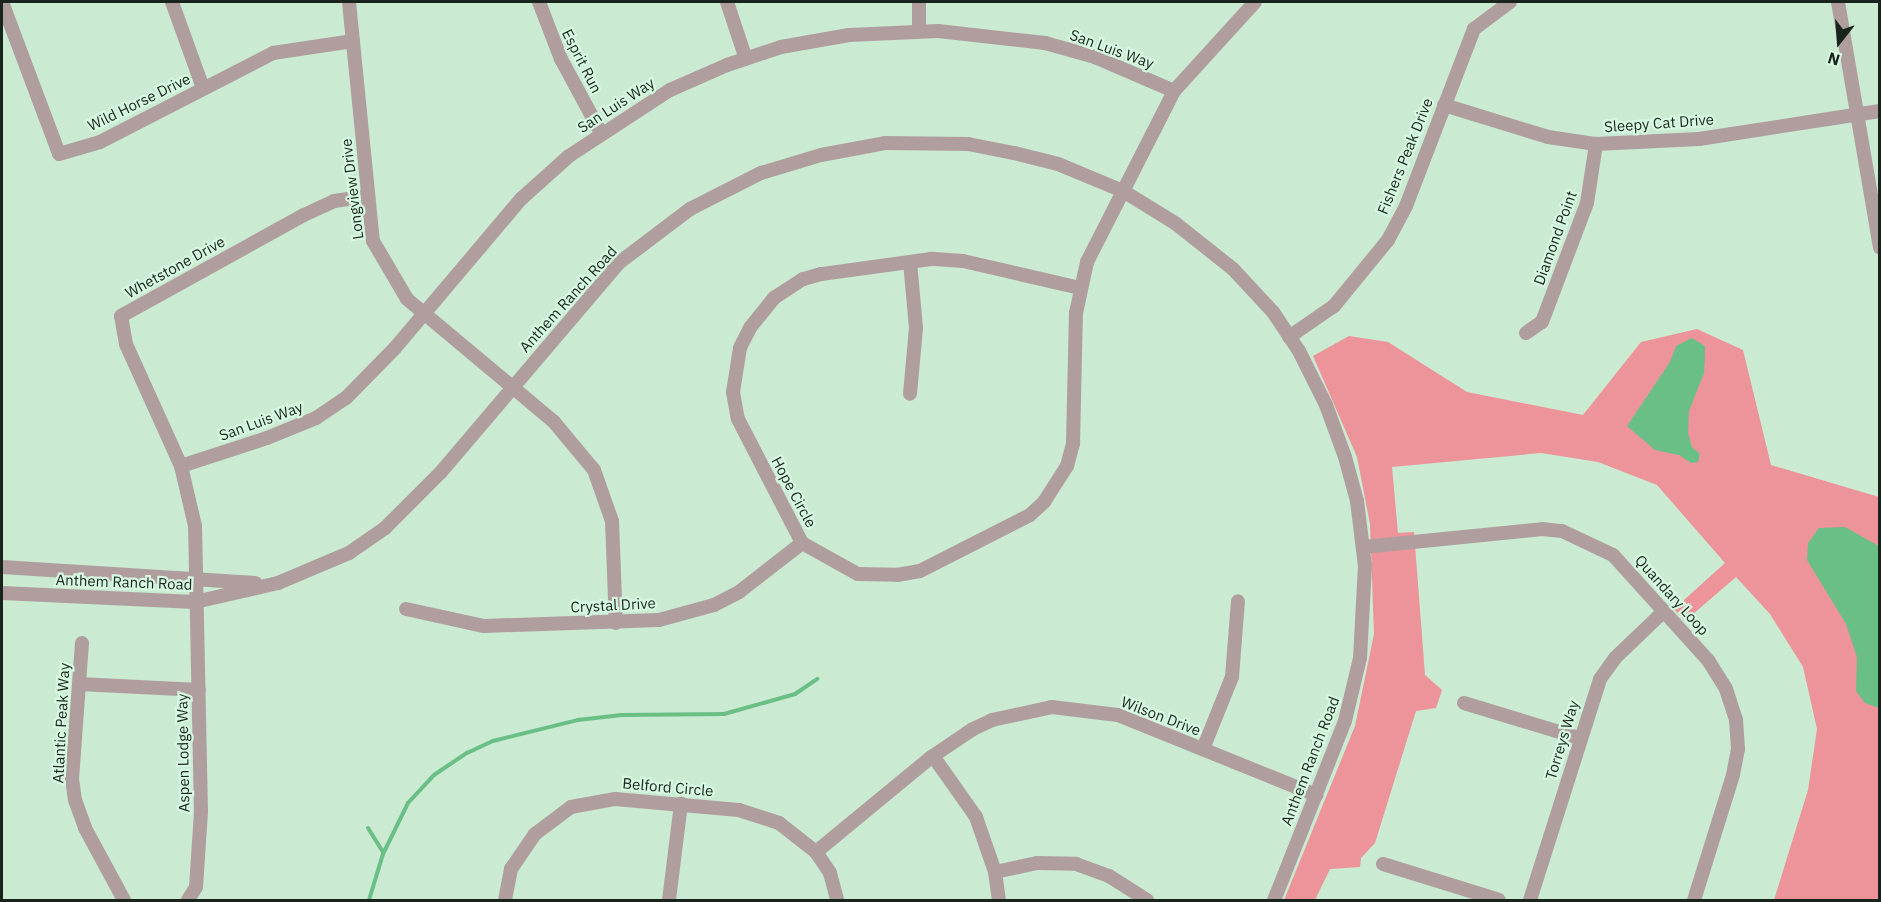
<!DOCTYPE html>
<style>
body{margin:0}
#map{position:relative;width:1881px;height:902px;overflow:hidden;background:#caead2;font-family:"IBM Plex Sans",sans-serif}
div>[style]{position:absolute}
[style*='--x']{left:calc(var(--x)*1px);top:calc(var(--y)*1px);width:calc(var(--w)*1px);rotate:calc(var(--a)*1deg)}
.green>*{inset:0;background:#ed939a}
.water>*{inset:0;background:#6abf87}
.stream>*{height:4px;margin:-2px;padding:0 2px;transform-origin:2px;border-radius:2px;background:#6abf87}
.minor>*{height:14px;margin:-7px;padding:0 7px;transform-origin:7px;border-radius:7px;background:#b09e9f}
span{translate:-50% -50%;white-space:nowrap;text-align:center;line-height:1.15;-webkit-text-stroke:4.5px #d7f8e0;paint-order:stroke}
.street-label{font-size:15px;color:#19251c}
.frame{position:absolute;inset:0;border:3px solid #19251c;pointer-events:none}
.north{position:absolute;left:1809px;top:12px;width:60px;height:60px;-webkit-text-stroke:4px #d7f8e0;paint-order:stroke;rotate:197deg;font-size:16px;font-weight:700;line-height:24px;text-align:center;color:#19251c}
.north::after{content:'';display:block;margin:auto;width:21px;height:27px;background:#19251c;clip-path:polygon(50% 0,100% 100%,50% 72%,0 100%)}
</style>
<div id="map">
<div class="green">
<div style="clip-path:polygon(1697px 329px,1743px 350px,1771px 465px,1879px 497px,1879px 900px,1774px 900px,1808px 790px,1817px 729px,1803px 667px,1770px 614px,1736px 577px,1685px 621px,1674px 609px,1725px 563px,1657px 485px,1598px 462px,1541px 453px,1392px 467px,1398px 533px,1414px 532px,1425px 675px,1442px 690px,1436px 708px,1416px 711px,1375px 843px,1361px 858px,1360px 867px,1330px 869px,1315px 900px,1284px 900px,1355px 726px,1374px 634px,1370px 524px,1357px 457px,1313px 356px,1349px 336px,1388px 342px,1467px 392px,1583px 415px,1641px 342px)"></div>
</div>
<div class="water">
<div style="clip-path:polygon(1692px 338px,1705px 346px,1705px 357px,1704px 373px,1689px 411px,1688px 433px,1692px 447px,1700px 454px,1698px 462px,1691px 463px,1679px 455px,1655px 450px,1627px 426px,1670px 362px,1676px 346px)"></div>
<div style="clip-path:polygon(1845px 527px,1879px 546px,1879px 708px,1865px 703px,1856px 691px,1857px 657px,1846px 624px,1807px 560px,1808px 543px,1819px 528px)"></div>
</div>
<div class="stream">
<div style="--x:368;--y:828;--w:28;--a:58"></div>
<div style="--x:369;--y:900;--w:48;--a:-73.1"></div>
<div style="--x:383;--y:854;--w:57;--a:-63.9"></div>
<div style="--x:408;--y:803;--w:38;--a:-47"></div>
<div style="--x:434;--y:775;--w:40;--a:-34"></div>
<div style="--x:467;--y:753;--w:29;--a:-25"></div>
<div style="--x:493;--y:741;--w:88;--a:-13.9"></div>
<div style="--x:578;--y:720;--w:44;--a:-6.5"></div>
<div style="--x:622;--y:715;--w:102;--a:-0.6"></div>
<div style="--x:724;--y:714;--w:74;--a:-15.7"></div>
<div style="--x:795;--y:694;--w:27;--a:-34"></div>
</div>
<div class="minor">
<div style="--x:2;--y:2;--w:162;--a:69.4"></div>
<div style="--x:59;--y:154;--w:43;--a:-16.3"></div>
<div style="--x:100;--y:142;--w:195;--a:-27.2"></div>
<div style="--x:273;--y:53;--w:81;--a:-8.5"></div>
<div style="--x:172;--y:2;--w:91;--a:70.2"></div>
<div style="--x:349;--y:2;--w:240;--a:84.3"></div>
<div style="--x:373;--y:241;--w:67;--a:59.6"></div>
<div style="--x:407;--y:299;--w:192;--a:39.9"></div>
<div style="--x:554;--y:422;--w:62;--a:50.2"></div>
<div style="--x:594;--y:470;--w:54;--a:70.6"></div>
<div style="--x:612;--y:521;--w:102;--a:87.8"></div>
<div style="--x:539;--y:2;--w:61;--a:68.9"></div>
<div style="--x:561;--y:59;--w:84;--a:61.6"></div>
<div style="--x:727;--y:2;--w:60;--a:71.6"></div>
<div style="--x:919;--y:2;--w:28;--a:90"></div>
<div style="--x:1838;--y:2;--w:249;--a:80.3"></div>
<div style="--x:1444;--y:105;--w:109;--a:17.1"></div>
<div style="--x:1548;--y:137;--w:49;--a:8.3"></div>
<div style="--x:1596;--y:144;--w:103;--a:-2.8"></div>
<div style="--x:1699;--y:139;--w:183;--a:-8.8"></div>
<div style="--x:910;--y:262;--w:66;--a:84.8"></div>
<div style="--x:916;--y:328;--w:66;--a:95.2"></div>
<div style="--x:1080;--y:288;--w:120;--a:-167"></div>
<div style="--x:963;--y:261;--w:32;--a:-176"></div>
<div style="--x:931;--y:259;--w:111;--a:172.2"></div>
<div style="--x:821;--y:274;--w:19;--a:164"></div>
<div style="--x:803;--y:279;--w:35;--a:147"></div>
<div style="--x:774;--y:298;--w:38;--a:129"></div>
<div style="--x:750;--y:328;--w:22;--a:117"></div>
<div style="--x:740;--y:348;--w:45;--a:99"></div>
<div style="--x:733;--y:392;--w:27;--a:80"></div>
<div style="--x:738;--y:419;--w:140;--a:62.7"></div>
<div style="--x:802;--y:543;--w:64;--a:29"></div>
<div style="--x:858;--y:574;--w:39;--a:1"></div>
<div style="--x:897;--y:575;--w:23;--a:-10"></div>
<div style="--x:920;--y:571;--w:123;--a:-27"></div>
<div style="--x:1030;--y:515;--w:19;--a:-43"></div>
<div style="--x:1044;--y:502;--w:43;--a:-57.4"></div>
<div style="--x:1067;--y:466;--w:24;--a:-75"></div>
<div style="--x:1073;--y:443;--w:130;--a:-88.7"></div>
<div style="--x:1076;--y:313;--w:52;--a:-77.8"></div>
<div style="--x:1087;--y:262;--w:192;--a:-63"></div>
<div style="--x:1174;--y:91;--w:120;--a:-47.7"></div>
<div style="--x:1526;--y:333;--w:19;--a:-35"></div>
<div style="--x:1542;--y:322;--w:127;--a:-69.3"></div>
<div style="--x:1587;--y:203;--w:60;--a:-81.3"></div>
<div style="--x:1289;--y:337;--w:55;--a:-34.6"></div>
<div style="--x:1334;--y:306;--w:85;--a:-50.7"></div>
<div style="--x:1388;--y:240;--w:38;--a:-62"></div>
<div style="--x:1406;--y:206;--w:190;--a:-69"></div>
<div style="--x:1474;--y:29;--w:45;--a:-36.9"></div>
<div style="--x:181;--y:466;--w:90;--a:-18"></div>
<div style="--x:267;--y:438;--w:53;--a:-22.2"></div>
<div style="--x:316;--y:418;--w:36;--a:-34"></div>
<div style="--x:346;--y:398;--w:70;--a:-45.6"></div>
<div style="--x:395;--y:348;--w:195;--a:-49.8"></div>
<div style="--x:521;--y:199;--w:64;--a:-41.9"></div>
<div style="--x:569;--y:156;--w:121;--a:-33.2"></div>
<div style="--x:670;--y:90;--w:62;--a:-23.7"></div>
<div style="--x:727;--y:65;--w:57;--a:-18.4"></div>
<div style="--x:781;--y:47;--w:69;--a:-10"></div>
<div style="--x:849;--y:35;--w:89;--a:-2.6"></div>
<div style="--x:938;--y:31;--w:108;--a:6.4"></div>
<div style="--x:1045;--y:43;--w:52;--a:15.6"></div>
<div style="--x:1095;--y:57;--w:86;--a:23.3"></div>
<div style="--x:1363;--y:547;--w:180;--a:-5.7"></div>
<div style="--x:1542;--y:529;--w:20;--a:6"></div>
<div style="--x:1562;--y:531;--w:56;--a:25.2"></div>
<div style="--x:1613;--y:555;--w:142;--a:47.9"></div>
<div style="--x:1708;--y:660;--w:34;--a:58"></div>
<div style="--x:1726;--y:689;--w:33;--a:72"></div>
<div style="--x:1736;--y:720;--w:29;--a:86"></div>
<div style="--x:1738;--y:749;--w:26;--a:101"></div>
<div style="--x:1733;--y:775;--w:131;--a:107.3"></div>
<div style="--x:2;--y:567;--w:254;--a:3.6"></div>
<div style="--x:2;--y:593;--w:193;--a:2.7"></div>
<div style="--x:195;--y:602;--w:85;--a:-12.9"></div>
<div style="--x:278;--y:583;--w:77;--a:-22.9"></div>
<div style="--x:349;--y:553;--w:44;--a:-34.8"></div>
<div style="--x:385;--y:528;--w:79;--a:-45"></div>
<div style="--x:441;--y:472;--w:276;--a:-49.6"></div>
<div style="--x:620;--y:262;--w:88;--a:-37.1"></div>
<div style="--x:690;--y:209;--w:80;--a:-26.9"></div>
<div style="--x:761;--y:173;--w:63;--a:-16.7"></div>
<div style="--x:821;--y:155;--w:65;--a:-10.6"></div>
<div style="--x:885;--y:143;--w:83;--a:0.7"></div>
<div style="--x:968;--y:144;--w:47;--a:11.1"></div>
<div style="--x:1014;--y:153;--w:45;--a:14"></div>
<div style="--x:1058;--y:164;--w:70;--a:22.6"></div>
<div style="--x:1123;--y:191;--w:61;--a:31.6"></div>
<div style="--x:1175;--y:223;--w:74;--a:38.4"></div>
<div style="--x:1233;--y:269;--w:59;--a:47.1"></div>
<div style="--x:1273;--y:312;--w:47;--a:56.3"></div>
<div style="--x:1299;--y:351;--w:60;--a:63.4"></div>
<div style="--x:1326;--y:405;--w:55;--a:69.9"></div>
<div style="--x:1345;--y:457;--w:46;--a:74.7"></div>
<div style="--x:1357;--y:501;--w:65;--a:83"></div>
<div style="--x:1365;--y:566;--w:92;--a:93.1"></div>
<div style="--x:1360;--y:658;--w:65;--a:103.4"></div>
<div style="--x:1345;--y:721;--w:193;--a:111.6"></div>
<div style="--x:406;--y:609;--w:80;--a:12.3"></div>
<div style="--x:484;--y:626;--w:175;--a:-2"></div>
<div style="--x:659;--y:620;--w:57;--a:-15.3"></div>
<div style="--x:714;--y:605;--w:28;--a:-27"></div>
<div style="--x:739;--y:592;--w:80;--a:-37.9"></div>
<div style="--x:82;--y:643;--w:136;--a:94.2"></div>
<div style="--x:72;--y:779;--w:21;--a:82"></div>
<div style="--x:75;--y:800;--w:30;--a:70"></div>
<div style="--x:85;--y:828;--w:82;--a:61.6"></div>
<div style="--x:79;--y:684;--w:120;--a:2.9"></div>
<div style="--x:1464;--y:703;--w:120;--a:16.9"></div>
<div style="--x:1203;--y:749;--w:78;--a:-68.1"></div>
<div style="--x:1232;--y:677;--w:76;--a:-85.5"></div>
<div style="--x:933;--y:756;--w:75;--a:54.8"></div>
<div style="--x:976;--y:817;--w:58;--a:70.9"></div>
<div style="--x:995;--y:872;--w:28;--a:82"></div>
<div style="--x:816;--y:852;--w:148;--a:-39.5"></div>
<div style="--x:930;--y:758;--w:52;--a:-34"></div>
<div style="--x:973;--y:729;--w:21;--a:-25"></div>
<div style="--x:992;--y:720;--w:61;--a:-12.2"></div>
<div style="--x:1052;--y:707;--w:66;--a:6.9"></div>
<div style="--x:1118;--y:715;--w:214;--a:22"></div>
<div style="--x:1383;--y:864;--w:121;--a:17.2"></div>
<div style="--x:995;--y:872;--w:43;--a:-12.1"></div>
<div style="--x:1037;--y:863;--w:39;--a:1"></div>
<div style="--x:1076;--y:864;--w:35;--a:20"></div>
<div style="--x:1109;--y:876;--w:45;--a:32.3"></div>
<div style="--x:188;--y:900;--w:15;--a:-58"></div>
<div style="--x:196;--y:887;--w:76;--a:-86.2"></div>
<div style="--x:201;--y:811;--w:285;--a:-91.2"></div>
<div style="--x:195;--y:526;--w:62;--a:-103.1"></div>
<div style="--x:181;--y:466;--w:134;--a:-114.3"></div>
<div style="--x:126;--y:344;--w:28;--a:-100"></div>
<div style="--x:121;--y:316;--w:209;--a:-28.9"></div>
<div style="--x:304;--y:215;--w:33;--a:-25"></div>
<div style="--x:334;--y:201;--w:34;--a:-8"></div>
<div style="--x:505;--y:900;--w:32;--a:-79"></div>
<div style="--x:511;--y:869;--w:42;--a:-55.6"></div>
<div style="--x:535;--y:834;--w:45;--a:-36.9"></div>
<div style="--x:571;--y:807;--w:45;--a:-10.3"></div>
<div style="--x:615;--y:799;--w:124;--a:5.1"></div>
<div style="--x:739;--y:810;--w:42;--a:18"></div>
<div style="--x:779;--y:823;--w:47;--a:38.1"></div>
<div style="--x:816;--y:852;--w:25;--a:56"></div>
<div style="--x:830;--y:873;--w:28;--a:75"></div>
<div style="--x:669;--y:900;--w:97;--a:-82.9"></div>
<div style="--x:1530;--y:900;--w:232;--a:-72.4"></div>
<div style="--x:1600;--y:679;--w:26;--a:-54"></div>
<div style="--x:1615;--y:658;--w:68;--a:-43.8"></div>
</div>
<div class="street-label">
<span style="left:1112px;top:49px;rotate:20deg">San Luis Way</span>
<span style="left:582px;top:61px;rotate:63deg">Esprit Run</span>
<span style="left:139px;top:102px;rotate:-26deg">Wild Horse Drive</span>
<span style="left:616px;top:105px;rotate:-33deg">San Luis Way</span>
<span style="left:1659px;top:123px;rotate:-4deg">Sleepy Cat Drive</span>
<span style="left:1405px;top:156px;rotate:-68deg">Fishers Peak Drive</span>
<span style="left:352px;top:189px;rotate:-97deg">Longview Drive</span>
<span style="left:1555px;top:238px;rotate:-70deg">Diamond Point</span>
<span style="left:175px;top:267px;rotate:-29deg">Whetstone Drive</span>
<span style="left:568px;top:299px;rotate:-48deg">Anthem Ranch Road</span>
<span style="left:261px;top:421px;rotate:-20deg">San Luis Way</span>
<span style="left:794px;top:492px;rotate:62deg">Hope Circle</span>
<span style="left:124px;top:582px;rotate:2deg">Anthem Ranch Road</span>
<span style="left:1672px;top:595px;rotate:48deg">Quandary Loop</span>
<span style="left:613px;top:605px;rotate:-3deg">Crystal Drive</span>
<span style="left:1161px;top:716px;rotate:21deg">Wilson Drive</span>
<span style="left:61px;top:723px;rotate:-87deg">Atlantic Peak Way</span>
<span style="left:1562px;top:740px;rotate:-73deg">Torreys Way</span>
<span style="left:183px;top:753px;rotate:-91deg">Aspen Lodge Way</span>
<span style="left:1310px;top:761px;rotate:-69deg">Anthem Ranch Road</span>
<span style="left:668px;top:787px;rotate:5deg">Belford Circle</span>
</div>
<div class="frame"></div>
<div class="north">N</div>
</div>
